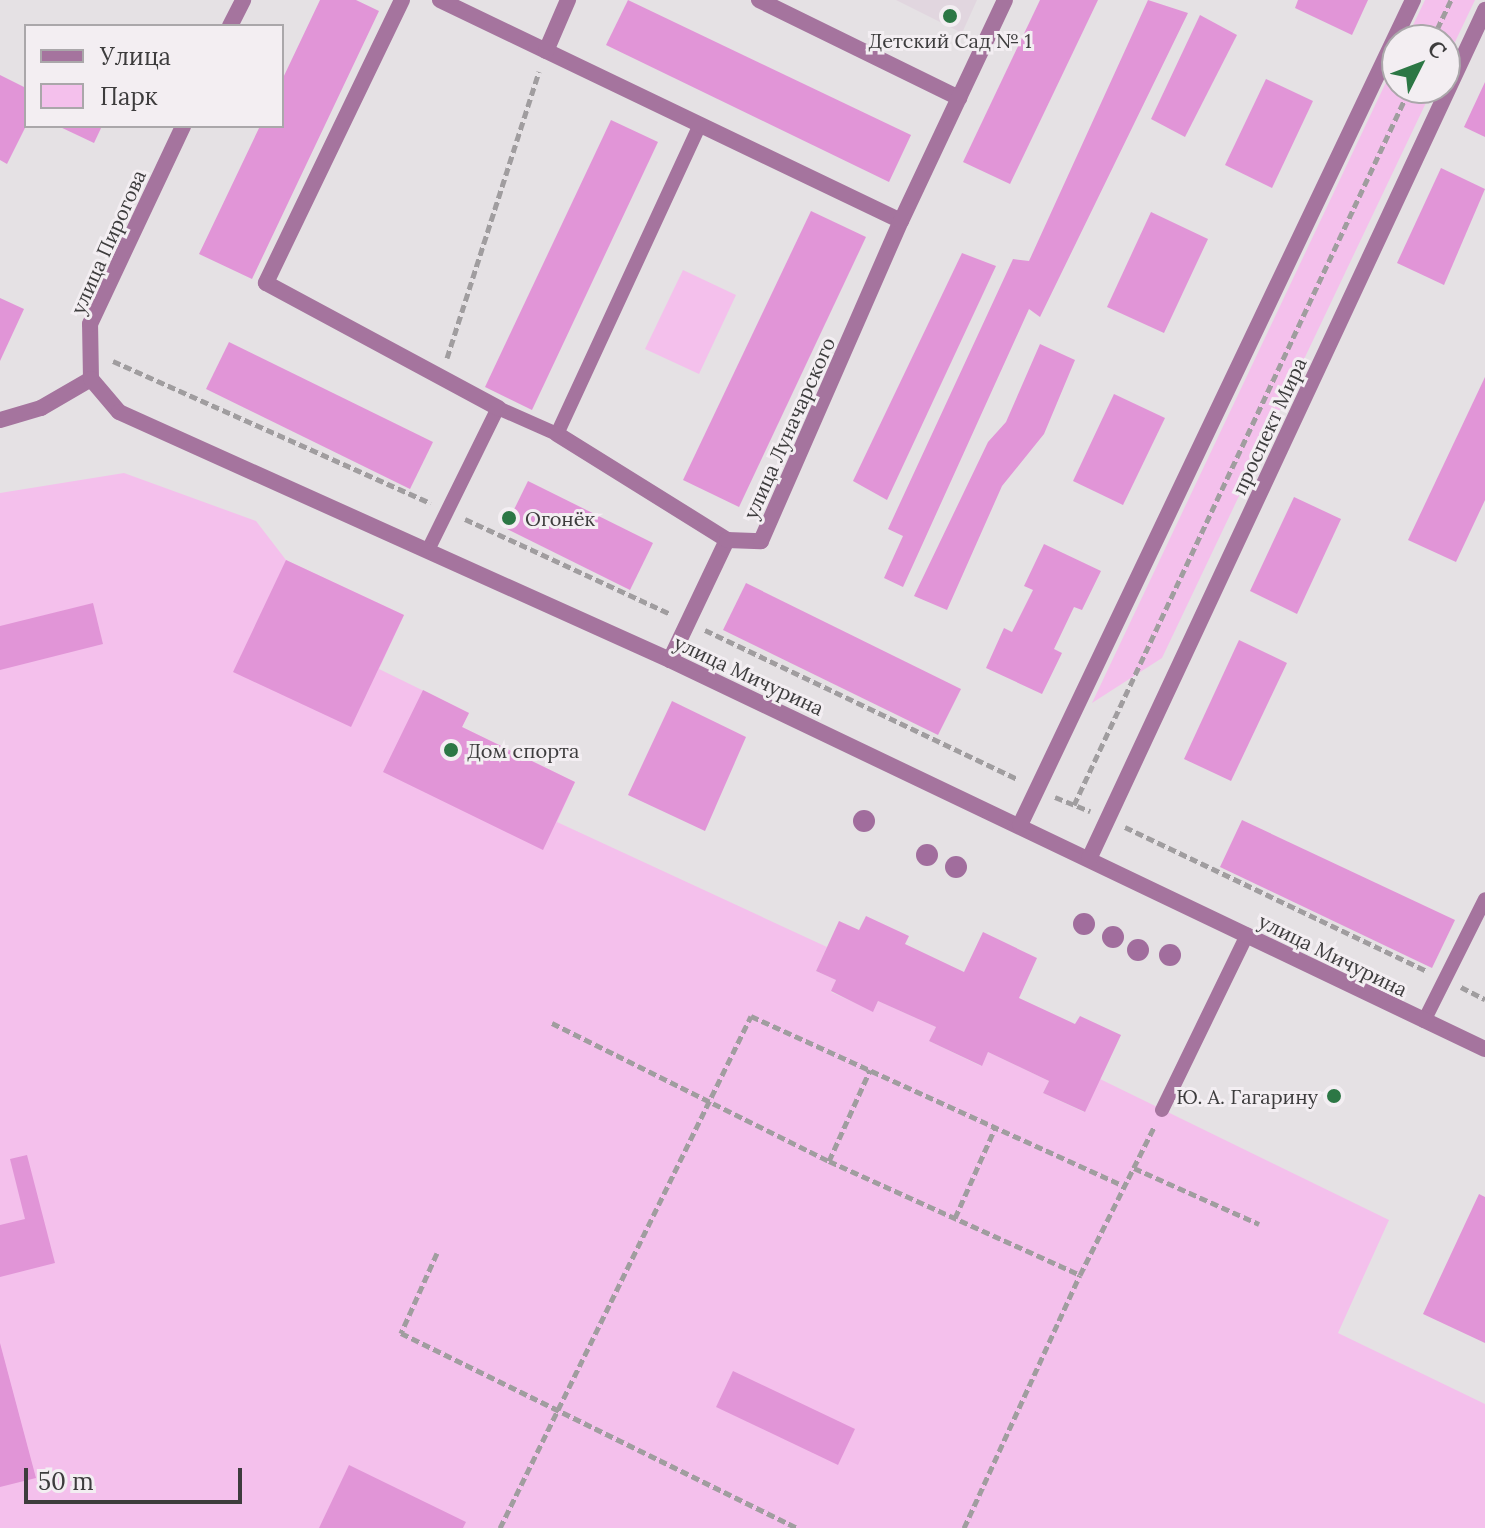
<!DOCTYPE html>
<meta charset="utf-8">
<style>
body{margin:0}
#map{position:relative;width:1485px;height:1528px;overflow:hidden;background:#e5e1e4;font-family:Lora,serif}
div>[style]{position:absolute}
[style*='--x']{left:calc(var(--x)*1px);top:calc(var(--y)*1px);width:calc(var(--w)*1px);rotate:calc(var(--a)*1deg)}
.built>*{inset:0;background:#e1d6df}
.green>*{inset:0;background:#f4c0ec}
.building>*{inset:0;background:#e195d7}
.path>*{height:5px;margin-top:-2.5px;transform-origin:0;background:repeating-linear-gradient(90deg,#a09d9f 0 8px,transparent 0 12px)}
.service>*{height:14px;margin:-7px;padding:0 7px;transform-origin:7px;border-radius:7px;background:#a5749e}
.minor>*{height:16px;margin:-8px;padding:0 8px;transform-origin:8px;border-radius:8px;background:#a5749e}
.trees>*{width:22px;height:22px;margin:-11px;border-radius:50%;background:#a16d9d}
.dots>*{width:22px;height:22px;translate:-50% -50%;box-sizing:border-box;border:4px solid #f3eef2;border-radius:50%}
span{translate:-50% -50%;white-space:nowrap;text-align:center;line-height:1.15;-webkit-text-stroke:6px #f3eef2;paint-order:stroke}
.poi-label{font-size:20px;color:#3d3c3d}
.left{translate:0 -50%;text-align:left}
.right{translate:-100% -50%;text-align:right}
.street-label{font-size:20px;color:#3d3c3d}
.legend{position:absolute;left:24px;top:24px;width:260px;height:104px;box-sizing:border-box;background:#f3eef2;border:2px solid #aaa7aa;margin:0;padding:10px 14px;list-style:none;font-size:24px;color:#3d3c3d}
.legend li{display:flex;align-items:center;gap:16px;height:40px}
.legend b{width:40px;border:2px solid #aaa7aa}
.north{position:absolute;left:1381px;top:24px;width:80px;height:80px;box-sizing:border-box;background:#f3eef2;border:2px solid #aaa7aa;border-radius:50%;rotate:48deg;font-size:22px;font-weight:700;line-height:32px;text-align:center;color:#3d3c3d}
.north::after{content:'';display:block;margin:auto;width:28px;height:36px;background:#2c7745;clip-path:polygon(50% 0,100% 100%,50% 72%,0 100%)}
.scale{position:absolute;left:24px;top:1468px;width:218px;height:36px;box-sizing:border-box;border:4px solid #3d3c3d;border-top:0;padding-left:10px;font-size:24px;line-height:28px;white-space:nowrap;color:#3d3c3d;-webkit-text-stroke:6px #f3eef2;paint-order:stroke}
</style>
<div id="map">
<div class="built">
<div style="clip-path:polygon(896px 0,977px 0,962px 33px)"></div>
</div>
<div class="green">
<div style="clip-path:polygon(1425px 0,1475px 0,1445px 63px,1445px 40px,1406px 40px)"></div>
<div style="clip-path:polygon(1397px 59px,1397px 88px,1433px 88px,1162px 658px,1092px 703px)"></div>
<div style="clip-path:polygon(683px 270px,736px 295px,699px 374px,645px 349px)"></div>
<div style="clip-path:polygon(124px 473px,256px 521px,286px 560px,404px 615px,379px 669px,469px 713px,462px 727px,575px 782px,557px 822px,827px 947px,816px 971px,836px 980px,831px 992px,873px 1011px,878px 1001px,936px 1027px,929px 1041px,981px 1066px,988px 1052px,1049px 1081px,1043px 1093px,1084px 1112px,1100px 1079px,1389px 1220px,1338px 1333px,1485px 1404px,1485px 1528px,0 1528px,0 493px)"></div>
</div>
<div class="building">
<div style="clip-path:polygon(320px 0,356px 0,379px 11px,252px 279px,199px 254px,260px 126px,282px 126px,282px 80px)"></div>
<div style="clip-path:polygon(628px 0,911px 135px,889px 182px,606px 45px)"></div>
<div style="clip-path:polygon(1040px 0,1098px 0,1010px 184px,963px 162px)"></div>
<div style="clip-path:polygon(1148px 0,1188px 13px,1040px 317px,1029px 309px,903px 587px,884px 578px,903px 536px,888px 529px,1013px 259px,1029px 261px)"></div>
<div style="clip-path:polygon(1298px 0,1368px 0,1352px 35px,1295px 8px)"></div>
<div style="clip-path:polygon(1200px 15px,1237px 35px,1185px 137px,1151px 119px)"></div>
<div style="clip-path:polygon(0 75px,26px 88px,26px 126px,7px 164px,0 160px)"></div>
<div style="clip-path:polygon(1266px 79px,1313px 101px,1272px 188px,1225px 165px)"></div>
<div style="clip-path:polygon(1485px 82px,1485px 137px,1464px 127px)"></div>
<div style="clip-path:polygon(611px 120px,658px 142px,532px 410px,485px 387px)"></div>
<div style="clip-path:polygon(58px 126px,102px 126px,94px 143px)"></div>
<div style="clip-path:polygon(1441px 168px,1485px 189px,1444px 285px,1397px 263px)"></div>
<div style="clip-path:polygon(811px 211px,866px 237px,739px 507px,683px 480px)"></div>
<div style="clip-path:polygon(1151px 212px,1208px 239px,1164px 333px,1107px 307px)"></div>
<div style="clip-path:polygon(962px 253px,996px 266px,887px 500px,853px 481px)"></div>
<div style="clip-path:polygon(0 298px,24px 309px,0 361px)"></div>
<div style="clip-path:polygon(229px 342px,433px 442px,410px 489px,206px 389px)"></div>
<div style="clip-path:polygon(1040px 344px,1075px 360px,1044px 434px,1002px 486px,947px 610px,914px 596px,988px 442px,1006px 422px)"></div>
<div style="clip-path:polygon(1485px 377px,1485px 500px,1456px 562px,1408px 540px)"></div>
<div style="clip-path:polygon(1114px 394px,1165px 418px,1123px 505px,1073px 481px)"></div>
<div style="clip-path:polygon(528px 481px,653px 543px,630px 590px,505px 528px)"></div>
<div style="clip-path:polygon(1294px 497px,1341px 519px,1297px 614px,1250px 591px)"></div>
<div style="clip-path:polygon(1044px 544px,1101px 571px,1082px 610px,1074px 607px,1054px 649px,1062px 653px,1042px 694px,986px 668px,1004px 628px,1012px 632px,1033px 590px,1024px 586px)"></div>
<div style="clip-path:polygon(286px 560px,404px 615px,351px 727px,233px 672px)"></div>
<div style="clip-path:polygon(746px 583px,961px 689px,938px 735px,723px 630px)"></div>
<div style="clip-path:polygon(93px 603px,103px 644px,0 670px,0 626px)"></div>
<div style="clip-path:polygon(1239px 640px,1287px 663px,1231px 781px,1184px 759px)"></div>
<div style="clip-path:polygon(423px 690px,469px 713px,462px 727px,575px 782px,543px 850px,383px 772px)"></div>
<div style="clip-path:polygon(672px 701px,746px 737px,705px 831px,628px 795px)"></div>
<div style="clip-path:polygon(1242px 820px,1455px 920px,1432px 968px,1220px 867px)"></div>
<div style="clip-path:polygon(866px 916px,909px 936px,905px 944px,964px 972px,983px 932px,1037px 958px,1019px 998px,1075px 1024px,1080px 1016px,1121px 1035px,1085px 1112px,1043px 1093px,1049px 1081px,988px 1052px,982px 1066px,929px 1041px,936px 1027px,878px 1001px,873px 1012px,831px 991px,836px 980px,816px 971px,839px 921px,859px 930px)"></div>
<div style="clip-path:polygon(27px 1155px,55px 1263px,0 1277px,0 1225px,25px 1219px,10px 1159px)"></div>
<div style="clip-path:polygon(1479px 1194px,1485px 1197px,1485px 1343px,1423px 1314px)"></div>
<div style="clip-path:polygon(0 1343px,36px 1478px,0 1487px)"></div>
<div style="clip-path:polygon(733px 1371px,855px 1429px,838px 1465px,716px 1407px)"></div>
<div style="clip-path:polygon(349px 1465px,466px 1522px,463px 1528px,319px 1528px)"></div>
</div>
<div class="path">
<div style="--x:1432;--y:40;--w:44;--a:-64.6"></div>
<div style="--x:447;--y:358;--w:301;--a:-72.2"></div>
<div style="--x:113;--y:361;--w:348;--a:24.1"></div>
<div style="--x:465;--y:519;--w:227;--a:24.8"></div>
<div style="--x:705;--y:630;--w:346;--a:25.5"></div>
<div style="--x:1055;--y:797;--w:38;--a:22"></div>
<div style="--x:1074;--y:805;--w:792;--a:-64.89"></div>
<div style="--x:1125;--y:827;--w:335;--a:25.5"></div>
<div style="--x:1461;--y:987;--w:27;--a:27"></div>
<div style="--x:552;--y:1023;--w:309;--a:26.5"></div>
<div style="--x:829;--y:1161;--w:276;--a:24.4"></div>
<div style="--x:1080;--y:1275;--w:165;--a:-63.4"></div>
<div style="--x:829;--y:1161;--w:100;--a:-65.7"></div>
<div style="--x:1134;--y:1168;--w:137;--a:24.1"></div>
<div style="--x:955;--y:1218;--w:98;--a:-66"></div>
<div style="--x:437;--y:1253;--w:88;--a:114.2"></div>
<div style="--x:401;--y:1333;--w:442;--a:26.2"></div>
<div style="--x:500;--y:1528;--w:570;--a:-63.88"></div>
<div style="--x:751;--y:1016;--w:410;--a:24.5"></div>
<div style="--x:964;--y:1528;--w:278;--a:-65.4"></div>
</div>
<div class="service">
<div style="--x:428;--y:550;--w:158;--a:-63.8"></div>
<div style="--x:498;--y:408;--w:64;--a:23.8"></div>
<div style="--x:557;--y:434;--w:340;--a:-65.2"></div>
<div style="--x:1424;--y:1021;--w:136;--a:-63.4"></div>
<div style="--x:1162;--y:1110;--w:195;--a:-64.1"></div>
</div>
<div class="minor">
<div style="--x:402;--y:0;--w:314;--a:115.7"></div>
<div style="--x:266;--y:283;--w:264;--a:28.3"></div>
<div style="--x:440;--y:0;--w:511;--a:25.61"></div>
<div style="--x:759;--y:0;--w:223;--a:26.1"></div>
<div style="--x:230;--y:26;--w:29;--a:-63"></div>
<div style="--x:546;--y:51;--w:56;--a:-66.7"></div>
<div style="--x:91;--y:379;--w:55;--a:-91"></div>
<div style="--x:90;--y:324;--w:219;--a:-64.8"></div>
<div style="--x:0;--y:420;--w:43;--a:-16.3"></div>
<div style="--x:41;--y:408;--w:58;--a:-30.1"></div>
<div style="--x:91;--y:379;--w:43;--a:49.7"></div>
<div style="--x:119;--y:412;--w:604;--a:24.23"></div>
<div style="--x:670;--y:660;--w:903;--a:25.52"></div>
<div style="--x:557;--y:434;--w:200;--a:31.9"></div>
<div style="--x:670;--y:660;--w:133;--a:-64.6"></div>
<div style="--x:727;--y:540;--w:34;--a:2"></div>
<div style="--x:761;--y:541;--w:349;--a:-66.4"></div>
<div style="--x:901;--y:221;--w:244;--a:-64.8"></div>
<div style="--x:1020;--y:825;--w:914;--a:-64.53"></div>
<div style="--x:1089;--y:859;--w:937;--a:-64.99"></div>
</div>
<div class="trees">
<div style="left:864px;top:821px"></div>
<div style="left:927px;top:855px"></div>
<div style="left:956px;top:867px"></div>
<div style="left:1084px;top:924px"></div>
<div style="left:1113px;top:937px"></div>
<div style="left:1138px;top:950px"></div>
<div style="left:1170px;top:955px"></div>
</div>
<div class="dots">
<div style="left:950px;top:16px;background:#2c7745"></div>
<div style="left:509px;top:518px;background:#2c7745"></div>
<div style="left:451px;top:750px;background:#2c7745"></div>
<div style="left:1334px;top:1096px;background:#2c7745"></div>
</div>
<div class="poi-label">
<span style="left:950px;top:40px">Детский Сад № 1</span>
<span class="left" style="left:525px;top:518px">Огонёк</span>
<span class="left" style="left:467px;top:750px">Дом спорта</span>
<span class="right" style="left:1318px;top:1096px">Ю. А. Гагарину</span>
</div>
<div class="street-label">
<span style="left:108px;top:242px;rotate:-66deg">улица Пирогова</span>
<span style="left:1269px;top:426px;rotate:-65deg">проспект Мира</span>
<span style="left:789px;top:428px;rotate:-66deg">улица Луначарского</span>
<span style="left:749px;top:675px;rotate:25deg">улица Мичурина</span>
<span style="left:1333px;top:955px;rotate:26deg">улица Мичурина</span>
</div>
<ul class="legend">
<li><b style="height:10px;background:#a5749e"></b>Улица</li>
<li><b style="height:22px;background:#f4c0ec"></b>Парк</li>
</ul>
<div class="north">С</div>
<div class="scale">50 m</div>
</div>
